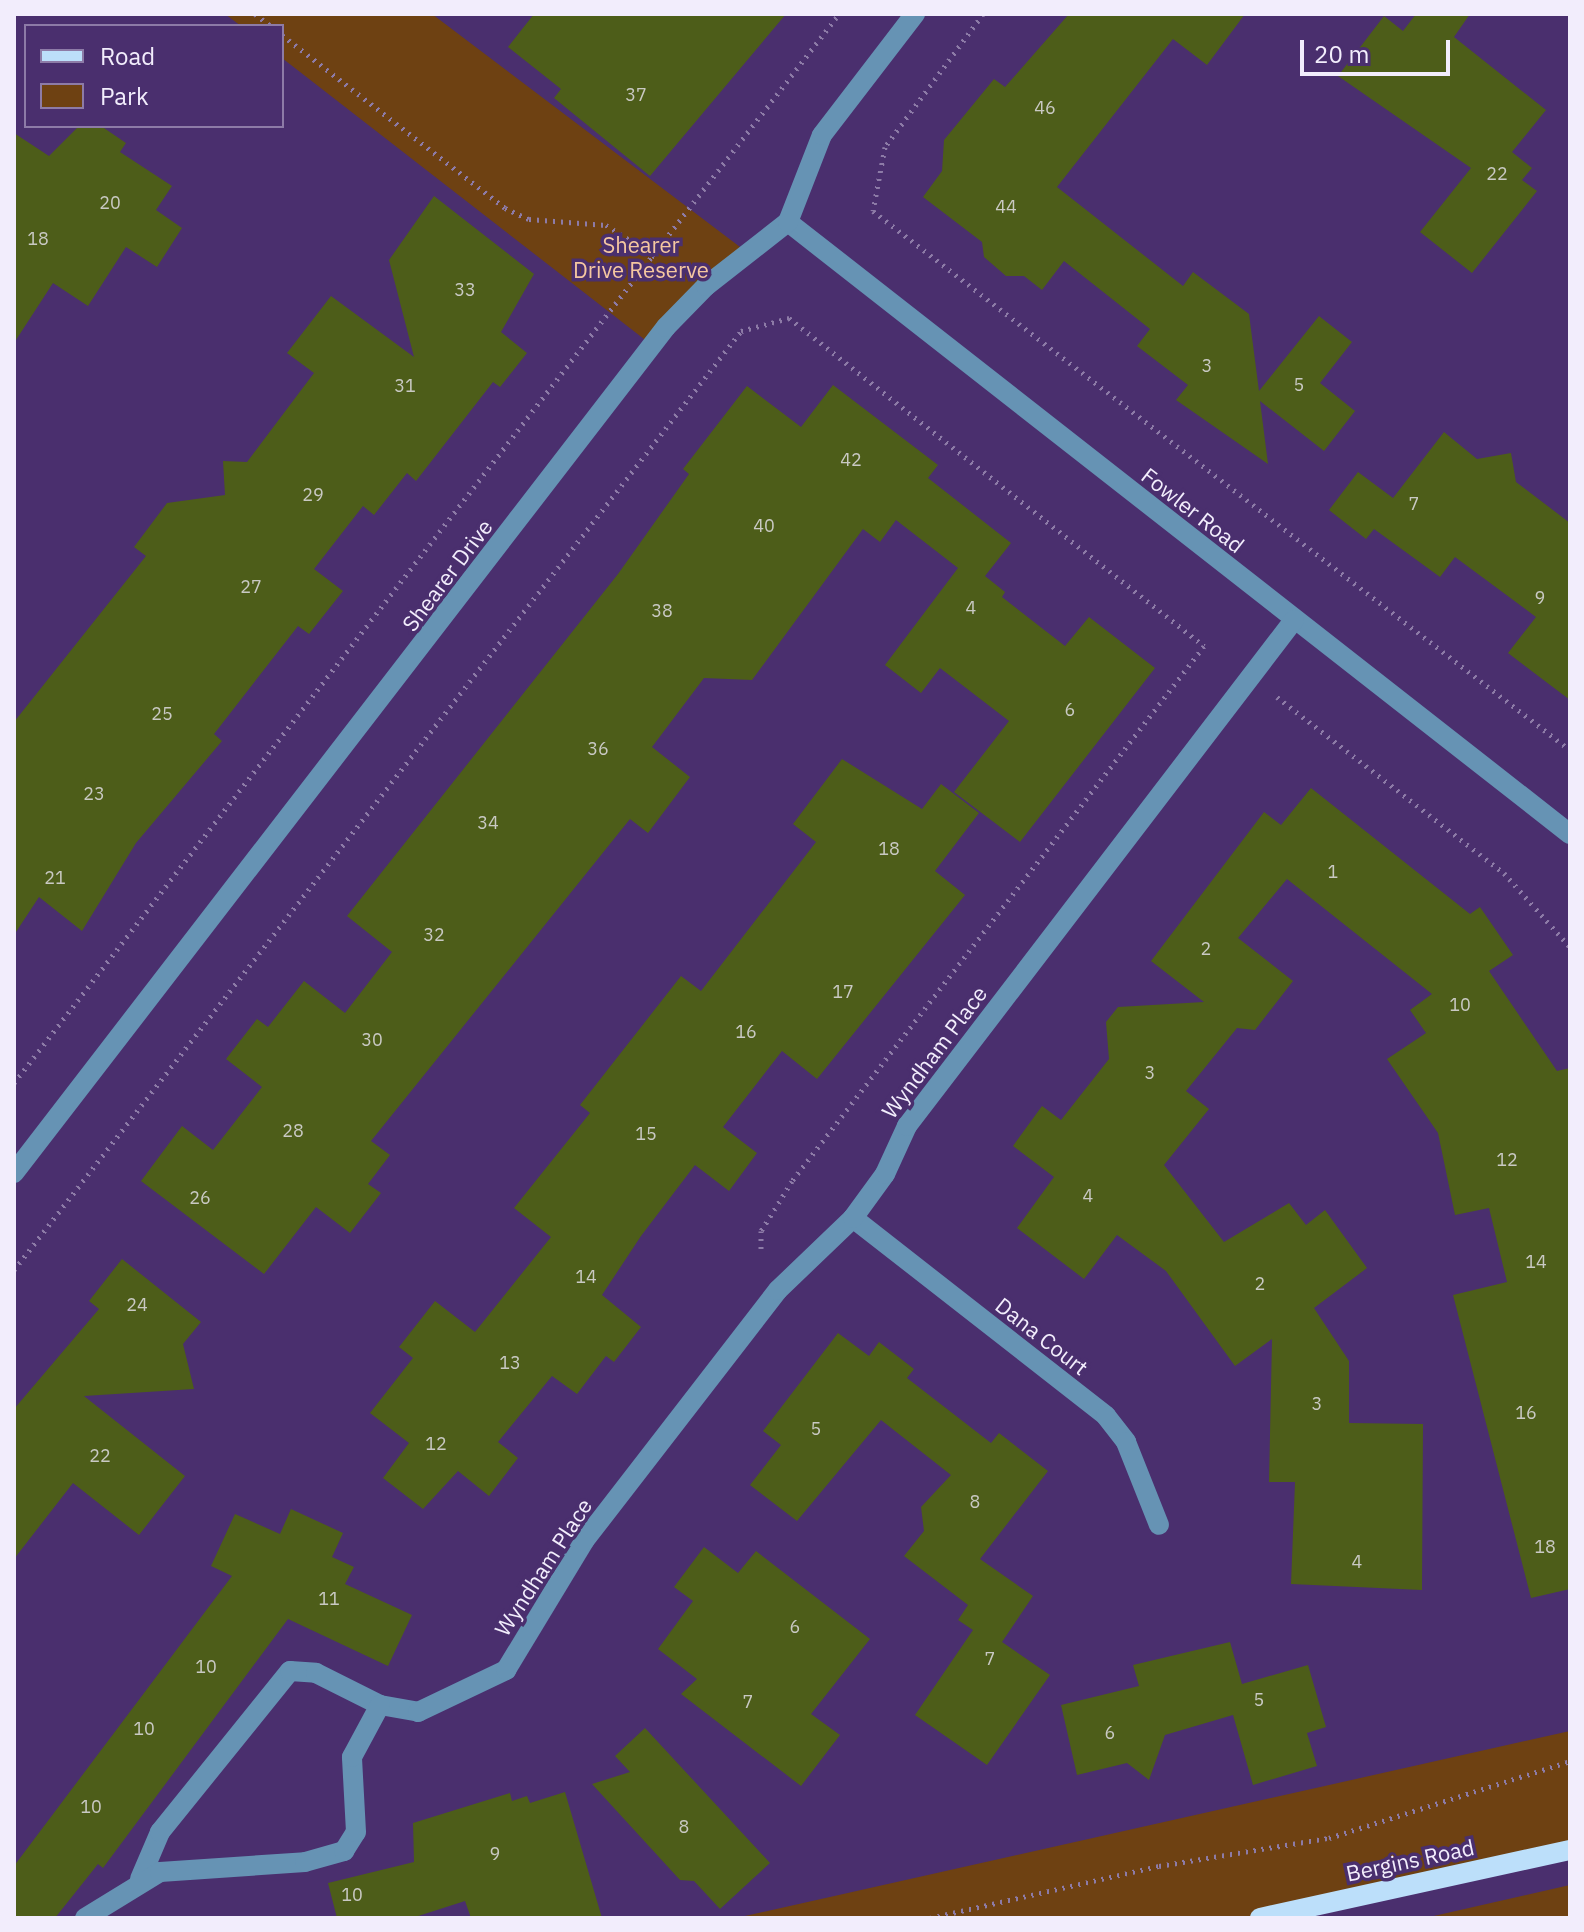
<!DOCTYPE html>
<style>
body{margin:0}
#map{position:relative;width:1584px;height:1932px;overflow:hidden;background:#4a2f6e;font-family:"IBM Plex Sans",sans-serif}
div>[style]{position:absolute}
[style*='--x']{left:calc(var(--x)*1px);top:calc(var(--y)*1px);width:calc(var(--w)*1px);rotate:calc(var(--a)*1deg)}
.green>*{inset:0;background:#6e4112}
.building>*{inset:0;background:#4d5d19}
.path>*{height:5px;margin-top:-2.5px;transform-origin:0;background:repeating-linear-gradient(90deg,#8d7ba7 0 2px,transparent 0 8px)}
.minor>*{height:20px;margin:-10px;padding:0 10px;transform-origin:10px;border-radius:10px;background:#6693b4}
.major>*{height:20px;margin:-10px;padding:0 10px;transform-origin:10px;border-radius:10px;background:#bcdffa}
span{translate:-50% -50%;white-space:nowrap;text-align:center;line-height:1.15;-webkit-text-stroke:7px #4a2f6e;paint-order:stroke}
.number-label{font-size:18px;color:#c9c9c3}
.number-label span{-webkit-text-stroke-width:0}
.park-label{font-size:22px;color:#f5c7a0}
.street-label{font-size:22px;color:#f2edfc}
.frame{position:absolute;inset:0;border:16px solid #f2edfc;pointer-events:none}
.legend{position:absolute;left:24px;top:24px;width:260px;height:104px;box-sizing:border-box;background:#4a2f6e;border:2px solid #8d7ba7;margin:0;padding:10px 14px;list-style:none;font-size:24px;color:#f2edfc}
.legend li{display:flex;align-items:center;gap:16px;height:40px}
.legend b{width:40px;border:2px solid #8d7ba7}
.scale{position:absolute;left:1300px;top:40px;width:150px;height:36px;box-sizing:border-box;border:4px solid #f2edfc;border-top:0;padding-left:10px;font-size:24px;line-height:28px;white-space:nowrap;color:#f2edfc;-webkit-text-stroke:6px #4a2f6e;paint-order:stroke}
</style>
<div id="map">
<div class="green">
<div style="clip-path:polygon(225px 14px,432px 14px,748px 253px,653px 346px,282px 58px,282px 26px,241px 26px)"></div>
<div style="clip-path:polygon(1570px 1731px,1570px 1854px,1301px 1918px,736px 1918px)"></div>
<div style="clip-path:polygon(1570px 1885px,1570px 1918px,1425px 1918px)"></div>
</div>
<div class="building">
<div style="clip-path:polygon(534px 14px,786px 14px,650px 176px,554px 98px,561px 89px,508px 47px)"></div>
<div style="clip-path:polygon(1069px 14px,1245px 14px,1207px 65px,1173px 39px,1057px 187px,1183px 286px,1193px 272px,1249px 314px,1259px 391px,1319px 316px,1352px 342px,1320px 383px,1355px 411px,1324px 451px,1260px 401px,1268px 464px,1176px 400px,1188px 385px,1137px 346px,1150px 329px,1064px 261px,1042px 290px,1024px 276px,1006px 276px,984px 257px,982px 242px,923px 197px,942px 171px,944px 140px,994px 79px,1005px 87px)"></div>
<div style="clip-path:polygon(1416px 14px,1470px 14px,1454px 37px,1546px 110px,1512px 152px,1532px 168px,1522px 180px,1537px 191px,1472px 273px,1420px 232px,1471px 168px,1338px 76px,1384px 16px,1403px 31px)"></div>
<div style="clip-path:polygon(79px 126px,101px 126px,126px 143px,120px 152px,172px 186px,156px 210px,182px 228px,157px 267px,126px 247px,88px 306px,53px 283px,14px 343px,14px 133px,49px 156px)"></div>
<div style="clip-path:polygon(434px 196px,534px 274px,501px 332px,527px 353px,500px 387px,493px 382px,416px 481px,407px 473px,374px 515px,363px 506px,314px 569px,343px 591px,309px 634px,298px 626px,214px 734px,222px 741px,136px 843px,82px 931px,39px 897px,14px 935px,14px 722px,146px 556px,134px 547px,167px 503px,225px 495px,223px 461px,247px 462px,314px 373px,287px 353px,331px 296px,414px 357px,389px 260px)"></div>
<div style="clip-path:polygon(833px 385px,938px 465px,928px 478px,1011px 543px,985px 576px,1005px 592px,1002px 597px,1065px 646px,1089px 617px,1155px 668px,1020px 842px,954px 792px,1009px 721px,940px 668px,921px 693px,885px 665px,958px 568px,896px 520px,880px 542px,863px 529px,752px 680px,704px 678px,652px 747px,690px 777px,648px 833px,630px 819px,371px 1141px,390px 1155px,368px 1184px,381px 1193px,350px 1233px,316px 1207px,264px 1274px,141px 1181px,182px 1126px,213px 1150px,262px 1087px,226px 1059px,257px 1019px,268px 1027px,304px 981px,345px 1013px,392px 952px,347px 916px,618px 574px,689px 474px,683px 469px,747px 386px,801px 427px)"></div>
<div style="clip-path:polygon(1444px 432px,1477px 459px,1511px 453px,1516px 482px,1570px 523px,1570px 700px,1508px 653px,1536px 617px,1455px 557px,1440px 577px,1374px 529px,1366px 539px,1329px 510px,1358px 472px,1393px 498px)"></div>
<div style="clip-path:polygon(842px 759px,922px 809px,941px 784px,979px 813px,935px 871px,965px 895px,817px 1079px,782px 1051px,723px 1127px,757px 1153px,729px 1191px,695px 1165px,641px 1236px,602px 1295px,641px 1327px,614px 1362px,606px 1356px,577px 1394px,552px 1376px,498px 1442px,518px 1458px,489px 1496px,458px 1471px,423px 1509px,383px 1478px,409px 1443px,370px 1413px,413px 1358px,399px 1347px,435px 1301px,475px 1332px,551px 1237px,514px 1208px,590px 1113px,580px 1105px,681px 976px,701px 991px,816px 842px,793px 824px)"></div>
<div style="clip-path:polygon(1311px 788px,1470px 914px,1480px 907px,1513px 955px,1489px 971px,1557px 1071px,1570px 1068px,1570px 1589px,1531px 1598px,1453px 1295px,1507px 1282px,1489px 1208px,1455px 1215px,1438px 1133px,1387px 1059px,1426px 1033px,1410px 1010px,1432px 994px,1287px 879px,1238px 938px,1293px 981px,1255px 1030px,1237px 1028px,1186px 1091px,1209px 1109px,1164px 1165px,1224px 1242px,1289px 1203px,1306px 1225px,1325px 1210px,1367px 1268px,1314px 1308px,1349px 1361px,1349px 1423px,1423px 1424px,1422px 1590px,1291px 1584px,1295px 1482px,1269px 1482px,1272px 1339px,1235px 1366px,1166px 1271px,1117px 1235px,1084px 1279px,1017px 1228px,1054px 1177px,1013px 1146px,1042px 1106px,1061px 1120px,1109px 1059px,1106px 1022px,1118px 1007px,1204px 1002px,1151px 961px,1264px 812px,1281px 825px)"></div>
<div style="clip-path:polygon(122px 1259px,201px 1322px,183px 1344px,194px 1389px,84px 1396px,185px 1476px,139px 1535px,73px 1483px,14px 1559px,14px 1409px,99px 1309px,89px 1301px)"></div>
<div style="clip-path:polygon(838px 1333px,869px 1356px,879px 1342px,914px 1369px,907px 1378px,991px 1443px,999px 1433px,1048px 1471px,980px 1559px,1033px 1596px,1002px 1642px,1050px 1675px,987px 1765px,915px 1715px,973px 1630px,958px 1620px,968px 1605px,904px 1556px,924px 1531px,921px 1507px,951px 1475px,881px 1420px,797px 1521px,750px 1485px,781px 1445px,763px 1431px)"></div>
<div style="clip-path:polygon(291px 1509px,343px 1533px,332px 1557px,354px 1567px,345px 1584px,412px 1615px,388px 1666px,288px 1619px,103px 1868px,98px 1864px,55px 1918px,14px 1918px,14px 1866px,232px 1576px,211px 1566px,235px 1514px,280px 1534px)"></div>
<div style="clip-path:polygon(704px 1547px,738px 1573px,756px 1551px,870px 1639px,811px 1714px,840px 1735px,801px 1786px,681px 1694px,697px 1679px,658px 1649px,693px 1601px,674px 1587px)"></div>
<div style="clip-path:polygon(1230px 1642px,1242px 1684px,1308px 1665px,1326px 1727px,1307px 1733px,1317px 1766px,1253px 1785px,1233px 1715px,1165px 1735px,1149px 1780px,1127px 1763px,1077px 1775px,1061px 1705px,1139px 1686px,1133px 1665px)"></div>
<div style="clip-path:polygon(645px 1728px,770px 1863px,720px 1909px,694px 1881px,680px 1880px,592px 1784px,630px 1772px,615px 1756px)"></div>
<div style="clip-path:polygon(565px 1792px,602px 1918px,471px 1918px,465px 1901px,412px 1918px,337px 1918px,328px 1883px,414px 1862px,413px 1823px,510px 1793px,512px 1801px,527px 1796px,530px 1803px)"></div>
</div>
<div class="path">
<div style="--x:255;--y:14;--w:20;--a:37"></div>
<div style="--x:983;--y:14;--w:165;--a:126.4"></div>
<div style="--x:885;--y:147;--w:65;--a:100.6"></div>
<div style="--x:873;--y:211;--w:881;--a:37.72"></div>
<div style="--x:282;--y:35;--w:282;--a:37.8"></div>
<div style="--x:505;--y:208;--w:26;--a:25"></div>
<div style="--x:529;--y:219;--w:77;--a:4.5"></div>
<div style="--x:606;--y:225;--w:59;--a:32.6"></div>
<div style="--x:1277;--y:697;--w:287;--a:37.8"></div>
<div style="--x:1504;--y:873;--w:99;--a:48.3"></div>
<div style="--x:14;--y:1083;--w:1350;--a:-52.34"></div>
<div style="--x:14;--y:1270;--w:1188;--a:-52.25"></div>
<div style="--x:741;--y:331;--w:50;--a:-15.2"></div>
<div style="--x:789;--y:318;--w:529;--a:38.32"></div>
<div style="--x:1204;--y:646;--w:675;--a:127.6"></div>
<div style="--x:792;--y:1181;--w:59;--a:121.8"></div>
<div style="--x:761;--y:1231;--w:23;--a:90"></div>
<div style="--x:930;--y:1918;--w:235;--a:-12.8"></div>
<div style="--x:1159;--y:1866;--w:172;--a:-9.4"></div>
<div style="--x:1329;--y:1838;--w:253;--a:-17.7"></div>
</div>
<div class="minor">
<div style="--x:788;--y:222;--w:993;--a:38.05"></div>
<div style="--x:14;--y:1173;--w:1068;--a:-52.38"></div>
<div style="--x:666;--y:327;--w:57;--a:-45.7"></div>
<div style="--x:706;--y:286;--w:104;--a:-38"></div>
<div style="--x:788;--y:222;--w:93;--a:-68.7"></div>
<div style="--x:822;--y:135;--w:153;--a:-52.5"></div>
<div style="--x:853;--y:1218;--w:321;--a:38"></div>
<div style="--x:1106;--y:1416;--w:33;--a:52"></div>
<div style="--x:1126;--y:1442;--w:89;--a:68.3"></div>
<div style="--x:140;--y:1879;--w:51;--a:-66.9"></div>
<div style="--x:160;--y:1832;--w:207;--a:-51.1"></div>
<div style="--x:290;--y:1671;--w:26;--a:4"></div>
<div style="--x:316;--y:1673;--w:72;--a:26.6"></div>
<div style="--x:380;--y:1705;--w:39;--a:10"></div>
<div style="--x:418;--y:1712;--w:98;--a:-25.5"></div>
<div style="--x:506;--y:1670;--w:151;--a:-58.8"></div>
<div style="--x:584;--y:1541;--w:317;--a:-52.3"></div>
<div style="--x:778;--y:1290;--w:104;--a:-43.8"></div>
<div style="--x:853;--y:1218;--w:54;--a:-54"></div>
<div style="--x:885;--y:1174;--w:53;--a:-65.4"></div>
<div style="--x:907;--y:1126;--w:637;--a:-52.59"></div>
<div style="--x:85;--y:1918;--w:88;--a:-31.5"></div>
<div style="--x:160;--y:1872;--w:145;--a:-3.9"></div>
<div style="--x:305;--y:1862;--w:41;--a:-15.8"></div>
<div style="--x:344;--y:1851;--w:22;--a:-58"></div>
<div style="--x:356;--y:1832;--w:75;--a:-93.1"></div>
<div style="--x:352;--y:1757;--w:59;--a:-61.7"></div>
</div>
<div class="major">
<div style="--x:1260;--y:1918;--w:317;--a:-12.4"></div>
</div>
<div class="number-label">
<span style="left:636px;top:95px">37</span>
<span style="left:1045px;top:108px">46</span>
<span style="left:1497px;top:174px">22</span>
<span style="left:110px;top:203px">20</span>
<span style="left:1006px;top:207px">44</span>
<span style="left:38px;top:239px">18</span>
<span style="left:465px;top:290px">33</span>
<span style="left:1207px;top:366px">3</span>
<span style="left:1299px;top:385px">5</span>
<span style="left:405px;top:386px">31</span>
<span style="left:851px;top:460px">42</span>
<span style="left:313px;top:495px">29</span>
<span style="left:1414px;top:504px">7</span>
<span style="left:764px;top:526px">40</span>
<span style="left:251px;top:587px">27</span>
<span style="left:1540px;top:598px">9</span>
<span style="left:971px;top:608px">4</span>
<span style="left:662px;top:611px">38</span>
<span style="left:1070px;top:710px">6</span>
<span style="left:162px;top:714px">25</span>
<span style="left:598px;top:749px">36</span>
<span style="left:94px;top:794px">23</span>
<span style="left:488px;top:823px">34</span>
<span style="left:889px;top:849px">18</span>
<span style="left:1333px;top:872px">1</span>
<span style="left:55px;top:878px">21</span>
<span style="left:434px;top:935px">32</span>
<span style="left:1206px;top:949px">2</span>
<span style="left:843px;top:992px">17</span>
<span style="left:1460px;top:1005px">10</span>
<span style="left:746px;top:1032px">16</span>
<span style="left:372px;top:1040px">30</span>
<span style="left:1150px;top:1073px">3</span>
<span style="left:293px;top:1131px">28</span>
<span style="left:646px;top:1134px">15</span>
<span style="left:1507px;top:1160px">12</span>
<span style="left:1088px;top:1196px">4</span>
<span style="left:200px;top:1198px">26</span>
<span style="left:1536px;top:1262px">14</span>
<span style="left:586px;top:1277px">14</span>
<span style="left:1260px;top:1284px">2</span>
<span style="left:137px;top:1305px">24</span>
<span style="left:510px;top:1363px">13</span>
<span style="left:1317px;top:1404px">3</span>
<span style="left:1526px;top:1413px">16</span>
<span style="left:816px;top:1429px">5</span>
<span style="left:436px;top:1444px">12</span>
<span style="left:100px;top:1456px">22</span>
<span style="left:975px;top:1502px">8</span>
<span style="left:1545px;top:1547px">18</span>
<span style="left:1357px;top:1562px">4</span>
<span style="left:329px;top:1599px">11</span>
<span style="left:795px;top:1627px">6</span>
<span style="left:990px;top:1659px">7</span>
<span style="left:206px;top:1667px">10</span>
<span style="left:1259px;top:1700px">5</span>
<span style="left:748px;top:1702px">7</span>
<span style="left:144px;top:1729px">10</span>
<span style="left:1110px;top:1733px">6</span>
<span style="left:91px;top:1807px">10</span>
<span style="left:684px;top:1827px">8</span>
<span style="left:495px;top:1854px">9</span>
<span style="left:352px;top:1895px">10</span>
</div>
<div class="park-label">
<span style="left:641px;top:257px">Shearer<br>Drive Reserve</span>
</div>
<div class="street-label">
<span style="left:1193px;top:510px;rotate:38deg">Fowler Road</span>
<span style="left:447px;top:575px;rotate:-53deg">Shearer Drive</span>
<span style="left:934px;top:1052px;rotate:-53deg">Wyndham Place</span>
<span style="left:1042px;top:1336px;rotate:38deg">Dana Court</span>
<span style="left:543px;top:1567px;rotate:-57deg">Wyndham Place</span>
<span style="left:1410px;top:1860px;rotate:-12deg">Bergins Road</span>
</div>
<div class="frame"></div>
<ul class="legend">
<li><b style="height:10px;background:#bcdffa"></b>Road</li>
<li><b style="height:22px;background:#6e4112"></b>Park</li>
</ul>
<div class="scale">20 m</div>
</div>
